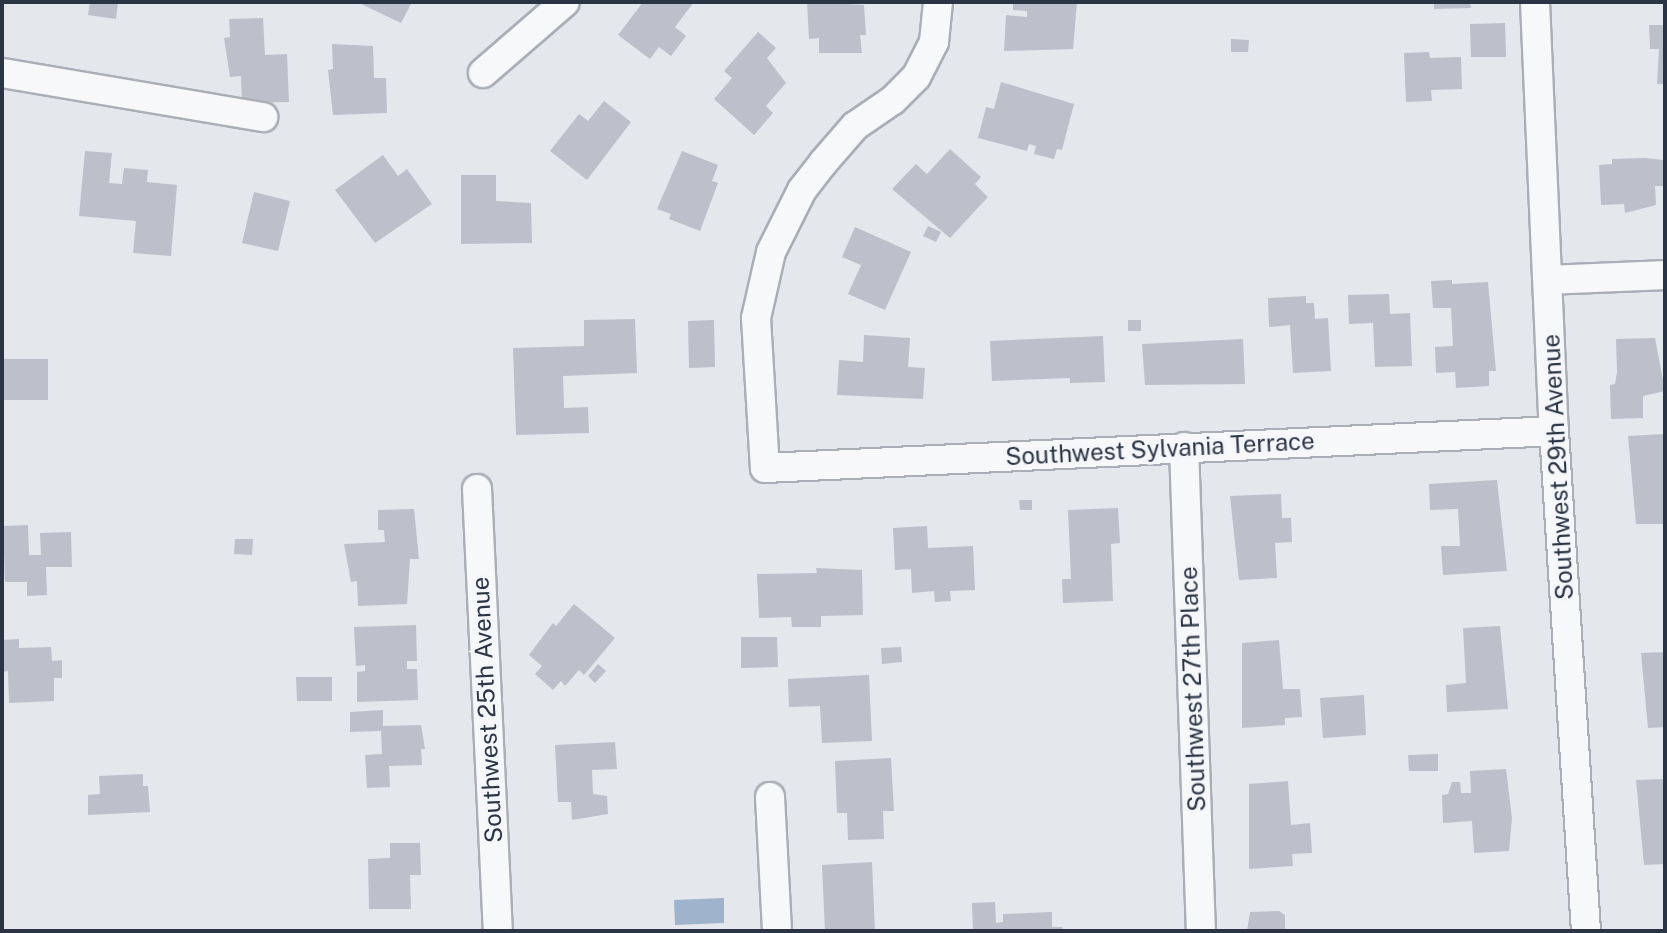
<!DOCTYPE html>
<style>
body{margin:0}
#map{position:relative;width:1667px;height:933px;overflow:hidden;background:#e4e7ec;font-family:"Public Sans",sans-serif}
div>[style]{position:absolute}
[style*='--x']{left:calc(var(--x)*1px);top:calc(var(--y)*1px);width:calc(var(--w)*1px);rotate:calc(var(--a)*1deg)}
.water>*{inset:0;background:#9fb4cc}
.building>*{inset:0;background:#bbc0ca}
.roads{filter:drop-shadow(2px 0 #a9aeb7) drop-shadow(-2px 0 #a9aeb7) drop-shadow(0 2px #a9aeb7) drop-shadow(0 -2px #a9aeb7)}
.street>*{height:28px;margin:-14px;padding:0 14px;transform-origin:14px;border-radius:14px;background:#f7f8fa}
span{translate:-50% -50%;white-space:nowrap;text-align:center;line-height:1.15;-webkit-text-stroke:6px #f4f6f9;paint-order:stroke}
.street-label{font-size:24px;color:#2b3445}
.frame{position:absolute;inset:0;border:4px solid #2b3445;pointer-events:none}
</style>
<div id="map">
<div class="water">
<div style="clip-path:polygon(724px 898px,724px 923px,675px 925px,674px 900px)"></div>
</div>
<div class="building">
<div style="clip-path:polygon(90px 2px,118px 2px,116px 19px,88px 15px)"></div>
<div style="clip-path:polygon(357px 2px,412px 2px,401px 23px)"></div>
<div style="clip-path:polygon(643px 2px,694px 2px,675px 27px,686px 36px,671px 56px,659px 47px,650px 59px,618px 35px)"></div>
<div style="clip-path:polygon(807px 2px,864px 5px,866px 35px,860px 35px,862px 53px,819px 53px,819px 38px,809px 39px)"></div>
<div style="clip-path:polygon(1013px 2px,1077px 2px,1073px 49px,1004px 51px,1006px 15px,1027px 17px,1027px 11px,1013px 10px)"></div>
<div style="clip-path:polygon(1434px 2px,1470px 2px,1471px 8px,1434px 9px)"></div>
<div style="clip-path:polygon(263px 18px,265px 55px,287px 54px,289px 102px,242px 103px,241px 76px,230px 77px,224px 38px,230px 37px,229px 19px)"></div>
<div style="clip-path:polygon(1505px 23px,1506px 57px,1471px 57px,1470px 24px)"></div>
<div style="clip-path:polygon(1649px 25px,1665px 25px,1665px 84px,1657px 84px,1659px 49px,1650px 49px)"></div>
<div style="clip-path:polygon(758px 32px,776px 48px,767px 58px,786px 83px,766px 106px,773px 113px,754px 135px,714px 99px,732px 78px,724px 71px)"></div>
<div style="clip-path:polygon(1231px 39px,1249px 40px,1248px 52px,1231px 52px)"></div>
<div style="clip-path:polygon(332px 44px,373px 46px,374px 78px,386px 78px,387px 113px,333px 115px,328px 70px,333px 69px)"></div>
<div style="clip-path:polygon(1429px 52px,1430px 58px,1461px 57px,1462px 89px,1431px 90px,1432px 101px,1406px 102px,1404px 53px)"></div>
<div style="clip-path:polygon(1001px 82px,1074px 104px,1062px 150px,1057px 149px,1054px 159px,1034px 154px,1036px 146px,1029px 144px,1027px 151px,978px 138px,986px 107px,994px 109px)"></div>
<div style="clip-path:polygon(604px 101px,631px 122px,587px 180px,550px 151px,579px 114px,588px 121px)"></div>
<div style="clip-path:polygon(950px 149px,981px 177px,975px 184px,988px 197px,950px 238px,892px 189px,916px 164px,927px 174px)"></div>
<div style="clip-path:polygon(85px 151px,112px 153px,109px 183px,122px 184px,124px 168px,148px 170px,147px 182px,177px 185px,171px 256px,133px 253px,136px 221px,79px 216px)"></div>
<div style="clip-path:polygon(682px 151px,718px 165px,712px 181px,718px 183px,700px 231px,669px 219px,671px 214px,657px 209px)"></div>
<div style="clip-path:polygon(383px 155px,398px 176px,407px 169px,432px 204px,375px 243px,335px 190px)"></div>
<div style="clip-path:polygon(1645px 158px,1663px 160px,1664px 186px,1655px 186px,1656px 205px,1625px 213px,1624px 204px,1601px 205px,1599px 165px,1612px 164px,1612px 159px)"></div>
<div style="clip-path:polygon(461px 175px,496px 175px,496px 201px,531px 203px,532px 243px,461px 244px)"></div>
<div style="clip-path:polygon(254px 192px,290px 201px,278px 251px,242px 243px)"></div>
<div style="clip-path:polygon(928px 226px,941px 232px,936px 242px,923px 236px)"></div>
<div style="clip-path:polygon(855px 227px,911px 252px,885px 310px,848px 294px,861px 265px,842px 257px)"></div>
<div style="clip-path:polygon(1452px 280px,1452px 284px,1488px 282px,1496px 371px,1489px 371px,1489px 386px,1456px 388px,1455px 372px,1436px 373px,1435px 347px,1453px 346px,1451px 308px,1433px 308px,1431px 281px)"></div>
<div style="clip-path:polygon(1389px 294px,1390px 314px,1410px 313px,1412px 366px,1375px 367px,1373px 323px,1349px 324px,1348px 295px)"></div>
<div style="clip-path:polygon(1306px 296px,1306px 303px,1314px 303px,1315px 319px,1328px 318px,1331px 371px,1293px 373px,1290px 325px,1269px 327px,1268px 298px)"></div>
<div style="clip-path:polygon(635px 319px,637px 373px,563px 376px,564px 408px,588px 407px,589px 433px,516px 435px,513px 348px,584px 346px,584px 320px)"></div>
<div style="clip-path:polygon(714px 320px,715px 367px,689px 368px,688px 321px)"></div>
<div style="clip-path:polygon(1128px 320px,1141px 320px,1141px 331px,1128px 331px)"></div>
<div style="clip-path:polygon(864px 335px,910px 338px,908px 367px,925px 368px,923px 399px,837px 395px,839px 360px,863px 362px)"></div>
<div style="clip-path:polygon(1103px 336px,1105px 382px,1070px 383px,1070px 378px,992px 381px,990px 341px)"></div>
<div style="clip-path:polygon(1655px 338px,1665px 391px,1643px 396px,1643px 418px,1611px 419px,1610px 385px,1615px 384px,1617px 372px,1616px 339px)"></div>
<div style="clip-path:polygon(1243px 339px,1245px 384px,1145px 385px,1142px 344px)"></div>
<div style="clip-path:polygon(2px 359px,48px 359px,48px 400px,2px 400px)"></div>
<div style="clip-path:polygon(1665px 434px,1665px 524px,1636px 524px,1628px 436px)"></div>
<div style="clip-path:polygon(1497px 480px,1507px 571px,1443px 575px,1441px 546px,1460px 546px,1458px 509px,1430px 510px,1429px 484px)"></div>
<div style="clip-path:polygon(1281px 494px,1282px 518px,1291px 518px,1292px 542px,1275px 543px,1277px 578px,1239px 580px,1230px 496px)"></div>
<div style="clip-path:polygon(1019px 500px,1032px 500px,1032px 510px,1020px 510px)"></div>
<div style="clip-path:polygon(1118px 508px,1120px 543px,1111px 544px,1113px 601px,1063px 603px,1062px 579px,1071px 579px,1068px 510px)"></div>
<div style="clip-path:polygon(414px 509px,419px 559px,410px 559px,407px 604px,358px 606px,357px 581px,351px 582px,344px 544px,385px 542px,384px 530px,378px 530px,378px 510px)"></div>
<div style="clip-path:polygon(28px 525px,29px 555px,41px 555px,40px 533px,71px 532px,72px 567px,46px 567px,47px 595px,27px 596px,27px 582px,5px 582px,3px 526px)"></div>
<div style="clip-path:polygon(927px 526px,928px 548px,973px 546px,975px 590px,950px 591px,951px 601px,935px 602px,934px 591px,912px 593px,911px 569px,895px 570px,893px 528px)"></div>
<div style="clip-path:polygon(235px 539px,253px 539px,252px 555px,234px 554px)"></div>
<div style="clip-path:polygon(816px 568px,862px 570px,863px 615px,821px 616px,821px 627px,792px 627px,791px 617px,759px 618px,757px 574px,817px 573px)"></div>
<div style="clip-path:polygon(574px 604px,615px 638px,584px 675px,579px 670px,565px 686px,561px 681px,553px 690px,535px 674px,542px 666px,529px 655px,553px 623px,556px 626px)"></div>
<div style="clip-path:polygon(416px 625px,417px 661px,407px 661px,407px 669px,417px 669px,418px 700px,357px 702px,357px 672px,365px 671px,365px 665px,356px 666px,354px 627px)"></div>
<div style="clip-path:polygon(1500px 626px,1508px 709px,1447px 712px,1446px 685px,1466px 683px,1463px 628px)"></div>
<div style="clip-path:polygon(741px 637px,777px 637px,778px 667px,741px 668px)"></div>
<div style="clip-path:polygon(19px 639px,19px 648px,51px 647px,52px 661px,62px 660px,62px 678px,54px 678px,54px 701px,9px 703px,8px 671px,2px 672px,2px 640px)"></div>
<div style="clip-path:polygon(1279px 640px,1283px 689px,1300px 689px,1302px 717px,1285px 718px,1285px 725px,1242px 728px,1242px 643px)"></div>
<div style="clip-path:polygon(901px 647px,902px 662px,882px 664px,881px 648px)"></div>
<div style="clip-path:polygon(1665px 652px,1665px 727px,1648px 728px,1641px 653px)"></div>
<div style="clip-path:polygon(598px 664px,606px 671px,595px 683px,588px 676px)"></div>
<div style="clip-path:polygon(869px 675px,872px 741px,822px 743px,820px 706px,789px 707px,788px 679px)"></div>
<div style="clip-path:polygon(296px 677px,332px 677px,332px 701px,297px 701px)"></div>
<div style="clip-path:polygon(1364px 695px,1366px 735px,1323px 738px,1320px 698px)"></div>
<div style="clip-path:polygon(383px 710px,383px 726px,421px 725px,425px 749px,421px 749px,422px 765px,389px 766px,390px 787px,367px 788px,365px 755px,382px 754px,381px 731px,350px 732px,350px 712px)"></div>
<div style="clip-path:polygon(615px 742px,617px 769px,592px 770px,593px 794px,607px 796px,608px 814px,572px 820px,571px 802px,558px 802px,555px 745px)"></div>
<div style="clip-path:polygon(1438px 754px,1438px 771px,1409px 771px,1408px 755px)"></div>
<div style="clip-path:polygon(891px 758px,894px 811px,883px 811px,884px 839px,848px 840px,847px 813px,837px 813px,835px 761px)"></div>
<div style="clip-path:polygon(1506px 769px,1512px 818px,1509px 851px,1474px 853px,1472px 821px,1443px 823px,1442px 795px,1448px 794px,1452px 782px,1460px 782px,1461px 793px,1471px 793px,1470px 771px)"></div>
<div style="clip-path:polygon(143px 774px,143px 786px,148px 786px,150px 812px,88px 815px,88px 795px,100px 794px,99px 776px)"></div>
<div style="clip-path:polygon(1665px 779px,1665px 864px,1644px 865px,1636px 780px)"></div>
<div style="clip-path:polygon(1288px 781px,1291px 825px,1310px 823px,1312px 853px,1292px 854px,1293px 866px,1249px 869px,1249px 784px)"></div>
<div style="clip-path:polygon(390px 843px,420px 843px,421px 875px,410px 875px,411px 909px,369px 909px,368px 859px,390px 858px)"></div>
<div style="clip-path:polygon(872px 862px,875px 931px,825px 931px,822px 865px)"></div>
<div style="clip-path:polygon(995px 902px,996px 923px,1003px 922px,1003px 914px,1052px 912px,1052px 927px,1062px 927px,1063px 931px,973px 931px,972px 903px)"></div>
<div style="clip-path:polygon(1279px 911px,1285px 915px,1285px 931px,1247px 931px,1250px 912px)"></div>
</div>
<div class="roads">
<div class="street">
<div style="--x:938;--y:2;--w:40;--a:95.7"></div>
<div style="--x:934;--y:42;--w:39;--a:117"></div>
<div style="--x:916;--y:77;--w:33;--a:135"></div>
<div style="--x:893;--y:100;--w:46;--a:145.6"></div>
<div style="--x:855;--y:126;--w:49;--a:130.9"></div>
<div style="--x:823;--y:163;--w:34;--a:128"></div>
<div style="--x:802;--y:190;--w:69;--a:116.6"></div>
<div style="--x:771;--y:252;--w:68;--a:102.8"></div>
<div style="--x:756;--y:318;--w:150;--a:86.6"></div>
<div style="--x:765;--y:468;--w:790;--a:-2.68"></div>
<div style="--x:1535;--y:2;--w:429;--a:87.5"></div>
<div style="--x:1554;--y:431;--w:501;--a:86.34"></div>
<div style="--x:2;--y:73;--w:265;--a:9.6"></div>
<div style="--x:483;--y:73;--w:108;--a:-40.9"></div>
<div style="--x:1548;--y:280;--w:117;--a:-2.4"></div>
<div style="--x:1184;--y:447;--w:484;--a:88"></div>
<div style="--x:477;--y:489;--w:442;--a:87.3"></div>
<div style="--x:770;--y:797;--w:134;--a:87"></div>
</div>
</div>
<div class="street-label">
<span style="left:1160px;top:449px;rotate:-3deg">Southwest Sylvania Terrace</span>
<span style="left:1558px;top:467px;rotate:-93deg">Southwest 29th Avenue</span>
<span style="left:1193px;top:689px;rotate:-92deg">Southwest 27th Place</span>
<span style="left:487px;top:710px;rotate:-93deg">Southwest 25th Avenue</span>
</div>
<div class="frame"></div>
</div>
